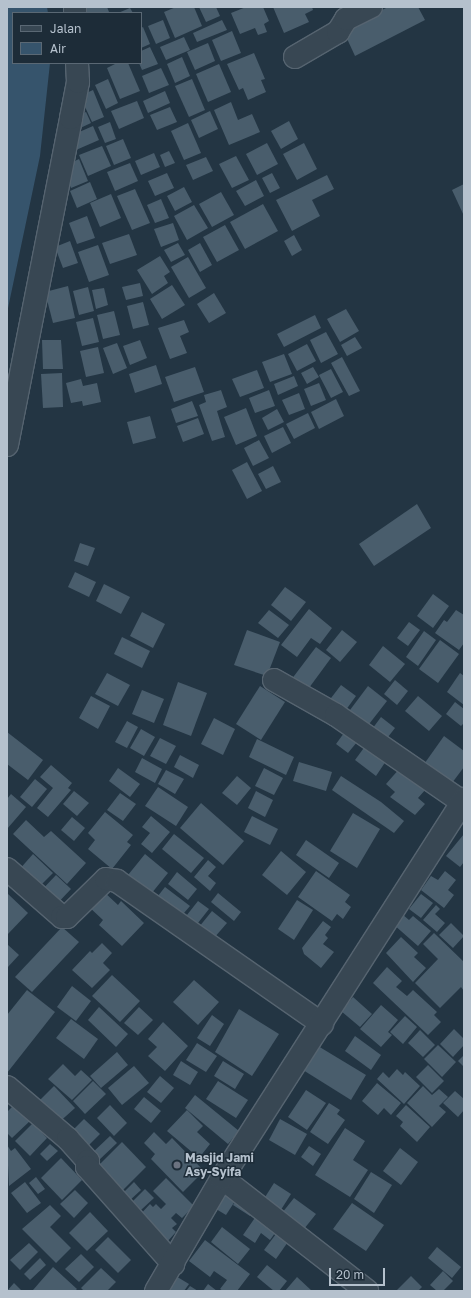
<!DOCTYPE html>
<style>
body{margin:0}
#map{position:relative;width:471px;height:1298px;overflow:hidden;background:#233543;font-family:"Golos Text",sans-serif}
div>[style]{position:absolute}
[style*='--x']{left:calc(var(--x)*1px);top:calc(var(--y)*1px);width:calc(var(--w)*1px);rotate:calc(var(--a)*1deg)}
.water>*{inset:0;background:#36546c}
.building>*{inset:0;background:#495d6c}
.roads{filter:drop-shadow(1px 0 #566470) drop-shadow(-1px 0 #566470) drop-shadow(0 1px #566470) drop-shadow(0 -1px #566470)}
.minor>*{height:22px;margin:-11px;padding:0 11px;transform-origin:11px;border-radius:11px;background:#384753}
.dots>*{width:11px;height:11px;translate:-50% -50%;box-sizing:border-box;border:2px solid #1d2c38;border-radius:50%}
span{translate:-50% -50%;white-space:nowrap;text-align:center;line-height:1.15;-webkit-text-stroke:3px #1d2c38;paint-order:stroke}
.poi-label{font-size:12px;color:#b5c1cd;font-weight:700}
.left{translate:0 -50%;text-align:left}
.frame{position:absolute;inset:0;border:8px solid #b5c1cd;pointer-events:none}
.legend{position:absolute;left:12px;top:12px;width:130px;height:52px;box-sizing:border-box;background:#1d2c38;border:1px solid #5a6874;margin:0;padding:5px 7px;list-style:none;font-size:12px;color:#b5c1cd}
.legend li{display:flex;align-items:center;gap:8px;height:20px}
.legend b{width:20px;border:1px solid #5a6874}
.scale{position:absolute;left:329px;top:1268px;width:56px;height:18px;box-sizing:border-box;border:2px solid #b5c1cd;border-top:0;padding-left:5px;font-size:12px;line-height:14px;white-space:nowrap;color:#b5c1cd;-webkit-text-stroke:3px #1d2c38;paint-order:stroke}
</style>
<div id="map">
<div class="water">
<div style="clip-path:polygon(7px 7px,47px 7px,48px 13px,13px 13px,13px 63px,50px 63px,40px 156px,7px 313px)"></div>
</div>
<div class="building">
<div style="clip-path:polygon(78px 7px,107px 7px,109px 12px,82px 13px)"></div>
<div style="clip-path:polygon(176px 7px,194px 7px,202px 26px,175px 38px,164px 12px)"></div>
<div style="clip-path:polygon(199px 7px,216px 7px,220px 16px,206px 22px)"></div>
<div style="clip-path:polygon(246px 7px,263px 7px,269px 21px,264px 24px,267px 32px,258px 35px,255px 28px,240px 34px,231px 13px)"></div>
<div style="clip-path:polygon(273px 7px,312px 7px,313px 10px,305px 14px,309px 22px,284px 33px)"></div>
<div style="clip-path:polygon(388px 7px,418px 7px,425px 20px,355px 56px,343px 30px)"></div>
<div style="clip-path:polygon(130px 8px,133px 13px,118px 13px)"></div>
<div style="clip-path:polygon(163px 20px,170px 38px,156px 44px,148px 26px)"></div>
<div style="clip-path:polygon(222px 20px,227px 30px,197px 42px,193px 33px)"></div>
<div style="clip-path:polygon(143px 27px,150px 44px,141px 48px,141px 28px)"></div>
<div style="clip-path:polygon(232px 31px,241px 53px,221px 61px,212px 40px)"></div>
<div style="clip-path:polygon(184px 37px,190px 50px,166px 60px,160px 47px)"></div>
<div style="clip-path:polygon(208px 43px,215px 61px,195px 70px,187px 52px)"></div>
<div style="clip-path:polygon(150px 47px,158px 64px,142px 70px,139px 63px,141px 63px,141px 51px)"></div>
<div style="clip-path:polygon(254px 53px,265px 79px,261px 80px,266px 92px,248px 100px,243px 88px,239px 90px,227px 64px)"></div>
<div style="clip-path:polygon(182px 57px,190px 76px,175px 83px,167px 64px)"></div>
<div style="clip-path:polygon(117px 63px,128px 63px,140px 91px,120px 99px,107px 68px)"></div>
<div style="clip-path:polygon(219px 64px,231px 92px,208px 102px,196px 74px)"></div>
<div style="clip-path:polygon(161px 68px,169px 85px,149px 93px,142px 76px)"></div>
<div style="clip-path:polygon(108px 79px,118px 103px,106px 109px,95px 85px)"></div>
<div style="clip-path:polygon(192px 79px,205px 110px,189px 117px,175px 86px)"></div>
<div style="clip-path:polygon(93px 90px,104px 117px,92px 122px,80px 96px)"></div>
<div style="clip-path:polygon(165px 91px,170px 103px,148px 113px,143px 101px)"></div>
<div style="clip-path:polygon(137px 101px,144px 118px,119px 129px,111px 111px)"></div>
<div style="clip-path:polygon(231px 102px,238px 120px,252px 114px,260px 132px,229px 145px,214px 110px)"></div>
<div style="clip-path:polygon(170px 107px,177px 122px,157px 130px,150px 115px)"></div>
<div style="clip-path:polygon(210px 111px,218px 129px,199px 138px,191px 120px)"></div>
<div style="clip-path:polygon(86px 112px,91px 123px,76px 130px,71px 118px)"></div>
<div style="clip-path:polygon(289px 121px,298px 139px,281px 149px,271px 131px)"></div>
<div style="clip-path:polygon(110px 122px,116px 139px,105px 143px,98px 127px)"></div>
<div style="clip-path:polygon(188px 123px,201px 153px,184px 160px,171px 131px)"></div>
<div style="clip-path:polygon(93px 126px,99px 140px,76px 150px,70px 136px)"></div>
<div style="clip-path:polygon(123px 139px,131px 158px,114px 165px,106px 146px)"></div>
<div style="clip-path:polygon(267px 143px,278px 164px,257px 175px,246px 154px)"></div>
<div style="clip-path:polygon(304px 143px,317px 169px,297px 180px,283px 154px)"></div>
<div style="clip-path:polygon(102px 146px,111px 166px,88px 176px,79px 155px)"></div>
<div style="clip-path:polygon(169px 151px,175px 163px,165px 167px,160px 155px)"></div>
<div style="clip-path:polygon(154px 153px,160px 167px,141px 175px,135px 161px)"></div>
<div style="clip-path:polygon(236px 156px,249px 180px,232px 188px,219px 164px)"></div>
<div style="clip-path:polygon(206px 157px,213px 171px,193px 180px,186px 165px)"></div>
<div style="clip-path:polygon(79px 159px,88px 181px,71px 188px,62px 167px)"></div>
<div style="clip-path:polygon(130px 163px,138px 181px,115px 191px,107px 172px)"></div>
<div style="clip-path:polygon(167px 173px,174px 188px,155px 196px,148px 181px)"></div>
<div style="clip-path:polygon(272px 173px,280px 188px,270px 193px,262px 178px)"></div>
<div style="clip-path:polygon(327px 175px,334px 189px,312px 200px,320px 216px,292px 231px,276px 200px)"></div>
<div style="clip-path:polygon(256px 180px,264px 196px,245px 206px,236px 191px)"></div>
<div style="clip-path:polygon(90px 182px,97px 199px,77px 208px,70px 191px)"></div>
<div style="clip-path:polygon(464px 184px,464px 216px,452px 190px)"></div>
<div style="clip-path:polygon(184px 187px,192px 202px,175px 211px,167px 196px)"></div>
<div style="clip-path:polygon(135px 189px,150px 223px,132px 230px,117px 196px)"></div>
<div style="clip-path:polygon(221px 192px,234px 215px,212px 227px,199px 204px)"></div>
<div style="clip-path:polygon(111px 194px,121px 218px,100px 227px,90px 203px)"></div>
<div style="clip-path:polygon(161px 199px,169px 218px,155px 223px,147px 205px)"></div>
<div style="clip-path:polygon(263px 204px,278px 231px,245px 249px,230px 222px)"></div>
<div style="clip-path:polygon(194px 205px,208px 228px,187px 240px,174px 216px)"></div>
<div style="clip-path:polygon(87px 216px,95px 238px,77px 244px,69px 223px)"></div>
<div style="clip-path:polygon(173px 223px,179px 240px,161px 247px,154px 229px)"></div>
<div style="clip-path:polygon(225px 225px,239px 250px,217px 262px,203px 237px)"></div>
<div style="clip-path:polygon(129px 234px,137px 255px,110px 264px,102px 243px)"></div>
<div style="clip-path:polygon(294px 235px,302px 250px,292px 256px,284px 241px)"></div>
<div style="clip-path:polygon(70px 241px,78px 263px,63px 268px,55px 247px)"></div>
<div style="clip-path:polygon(178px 243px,185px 255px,171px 262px,164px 250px)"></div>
<div style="clip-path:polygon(200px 243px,212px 265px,200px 272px,188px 250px)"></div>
<div style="clip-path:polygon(98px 245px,109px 275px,89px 282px,78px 252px)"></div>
<div style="clip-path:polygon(160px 256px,170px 272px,164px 276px,168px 283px,152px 294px,137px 270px)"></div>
<div style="clip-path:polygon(188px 257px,206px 288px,189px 298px,171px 267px)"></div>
<div style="clip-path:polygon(140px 283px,143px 296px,126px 300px,122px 287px)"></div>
<div style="clip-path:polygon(172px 285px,185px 305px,162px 319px,150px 299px)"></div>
<div style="clip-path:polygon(68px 286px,75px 318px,53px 323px,45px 292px)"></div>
<div style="clip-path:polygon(88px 287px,94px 311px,79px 315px,73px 291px)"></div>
<div style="clip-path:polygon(104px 288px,108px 305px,96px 309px,92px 290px)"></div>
<div style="clip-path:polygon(214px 293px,226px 313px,209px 323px,197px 304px)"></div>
<div style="clip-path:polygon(143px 302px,149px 325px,133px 329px,127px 306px)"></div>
<div style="clip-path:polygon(346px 309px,359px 331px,340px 342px,327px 319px)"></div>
<div style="clip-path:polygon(114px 311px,120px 335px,103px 339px,97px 315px)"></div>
<div style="clip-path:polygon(315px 315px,321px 328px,284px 347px,277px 334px)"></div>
<div style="clip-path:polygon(93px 318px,99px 342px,82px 346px,76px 322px)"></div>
<div style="clip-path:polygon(184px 320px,189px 332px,180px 336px,187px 353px,170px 359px,158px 328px)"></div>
<div style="clip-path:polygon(326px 332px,338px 354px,321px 363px,310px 340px)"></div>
<div style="clip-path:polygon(355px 337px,362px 348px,347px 356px,341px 345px)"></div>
<div style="clip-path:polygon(42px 340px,61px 340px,63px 369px,43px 369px)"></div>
<div style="clip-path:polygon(140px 340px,147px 358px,130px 365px,123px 346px)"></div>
<div style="clip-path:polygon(117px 343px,127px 368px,113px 374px,103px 348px)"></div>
<div style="clip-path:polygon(307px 344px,316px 361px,297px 371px,288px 354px)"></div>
<div style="clip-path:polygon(98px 347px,104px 373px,86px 377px,80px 351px)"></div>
<div style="clip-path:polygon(284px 354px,292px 374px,270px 382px,262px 362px)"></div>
<div style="clip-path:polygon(342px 357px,360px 391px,349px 396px,331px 363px)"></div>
<div style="clip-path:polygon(156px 365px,162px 384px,135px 393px,129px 374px)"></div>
<div style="clip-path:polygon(195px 367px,204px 392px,174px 402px,165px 377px)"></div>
<div style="clip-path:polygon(313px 367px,319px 377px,307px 384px,301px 373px)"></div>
<div style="clip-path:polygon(331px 369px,343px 392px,331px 398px,319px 375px)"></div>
<div style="clip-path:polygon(257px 370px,264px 388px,240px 397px,232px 379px)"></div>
<div style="clip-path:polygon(62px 373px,63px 407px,43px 408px,41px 374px)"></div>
<div style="clip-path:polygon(294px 376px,298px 386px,278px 395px,274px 384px)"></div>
<div style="clip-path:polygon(81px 379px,83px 386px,97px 383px,101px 402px,83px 406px,82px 401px,71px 403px,66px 383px)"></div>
<div style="clip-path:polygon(319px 383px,326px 400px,311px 406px,304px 389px)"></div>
<div style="clip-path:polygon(221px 390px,227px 407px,217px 411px,225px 437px,212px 441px,199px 405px,206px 402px,204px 395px)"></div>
<div style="clip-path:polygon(269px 390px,275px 406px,255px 413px,249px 398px)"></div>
<div style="clip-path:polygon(299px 393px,305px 409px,289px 415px,282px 400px)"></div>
<div style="clip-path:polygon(336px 399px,344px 416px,319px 429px,311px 412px)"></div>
<div style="clip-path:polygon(192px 401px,198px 416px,176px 423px,171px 409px)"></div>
<div style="clip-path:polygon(246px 408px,257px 436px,236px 445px,224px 417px)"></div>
<div style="clip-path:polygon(277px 409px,284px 422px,268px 430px,262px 418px)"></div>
<div style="clip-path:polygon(308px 413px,315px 428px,294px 439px,286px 424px)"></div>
<div style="clip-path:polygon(150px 416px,156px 438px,133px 444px,127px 422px)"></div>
<div style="clip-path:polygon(198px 418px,204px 434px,183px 442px,177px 426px)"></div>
<div style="clip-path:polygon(283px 427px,291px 443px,272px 453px,264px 436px)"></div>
<div style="clip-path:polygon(259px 440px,269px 458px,253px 466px,244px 448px)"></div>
<div style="clip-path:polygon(247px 462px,262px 491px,247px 499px,232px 470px)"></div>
<div style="clip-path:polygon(273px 466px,281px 482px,266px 489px,258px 474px)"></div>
<div style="clip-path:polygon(417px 504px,431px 528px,374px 566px,359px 544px)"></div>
<div style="clip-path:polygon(80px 543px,95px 548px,88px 566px,74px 561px)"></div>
<div style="clip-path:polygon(75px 572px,96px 582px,89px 597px,68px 587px)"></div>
<div style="clip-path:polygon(104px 584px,130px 597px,121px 614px,96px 601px)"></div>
<div style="clip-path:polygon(285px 587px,306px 602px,291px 621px,271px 605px)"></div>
<div style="clip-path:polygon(433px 594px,449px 606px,433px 628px,417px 616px)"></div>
<div style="clip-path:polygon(309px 609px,332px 628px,320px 644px,311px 638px,297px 657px,281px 645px)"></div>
<div style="clip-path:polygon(269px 610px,289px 625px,278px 638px,258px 623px)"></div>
<div style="clip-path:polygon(456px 610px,464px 615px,464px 643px,459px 650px,435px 633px,444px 620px,447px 622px)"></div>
<div style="clip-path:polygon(142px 612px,165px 624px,153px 648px,130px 636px)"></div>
<div style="clip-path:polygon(409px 622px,420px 630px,408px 646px,397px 638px)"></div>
<div style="clip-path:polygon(247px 630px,280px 642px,267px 676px,234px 665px)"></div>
<div style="clip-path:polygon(342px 630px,357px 642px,340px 662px,326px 650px)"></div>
<div style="clip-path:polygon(424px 631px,436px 640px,418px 666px,406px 657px)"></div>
<div style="clip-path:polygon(122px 637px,150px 651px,142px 668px,114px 654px)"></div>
<div style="clip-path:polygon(440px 640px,459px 654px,438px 683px,419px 669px)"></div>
<div style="clip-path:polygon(383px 646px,405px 664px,390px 682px,369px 665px)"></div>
<div style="clip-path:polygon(316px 647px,331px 658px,306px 692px,291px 680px)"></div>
<div style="clip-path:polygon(107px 673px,130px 685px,118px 706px,95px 694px)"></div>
<div style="clip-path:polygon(460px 673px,464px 676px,464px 705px,447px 692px)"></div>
<div style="clip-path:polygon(395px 680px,408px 691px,397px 705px,384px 694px)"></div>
<div style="clip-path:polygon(178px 682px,207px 693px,191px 736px,163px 725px)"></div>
<div style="clip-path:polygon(341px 685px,356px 696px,343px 714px,328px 702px)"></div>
<div style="clip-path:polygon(260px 686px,285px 702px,261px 740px,236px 724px)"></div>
<div style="clip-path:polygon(368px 686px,387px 701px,366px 728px,347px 714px)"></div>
<div style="clip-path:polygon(142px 690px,164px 699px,154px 723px,132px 714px)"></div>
<div style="clip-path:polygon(91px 696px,110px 706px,98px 729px,79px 718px)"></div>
<div style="clip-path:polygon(418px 696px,442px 716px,429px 731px,405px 711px)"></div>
<div style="clip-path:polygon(455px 702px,464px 709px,464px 723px,461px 726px,446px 714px)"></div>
<div style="clip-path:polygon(381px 717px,395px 728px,381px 746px,367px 736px)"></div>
<div style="clip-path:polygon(214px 718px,235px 729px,223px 755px,201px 744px)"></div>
<div style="clip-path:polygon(127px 721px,138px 727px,127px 748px,115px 742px)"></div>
<div style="clip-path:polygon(141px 729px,155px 737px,144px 756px,130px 748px)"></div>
<div style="clip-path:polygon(7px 732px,43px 760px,28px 780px,7px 764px)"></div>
<div style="clip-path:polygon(344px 733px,357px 742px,348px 753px,336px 744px)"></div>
<div style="clip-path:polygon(444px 736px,464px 751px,464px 767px,449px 787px,422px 767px)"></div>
<div style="clip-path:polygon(160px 738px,176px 746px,166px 764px,150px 756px)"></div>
<div style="clip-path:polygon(257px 739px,294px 757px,286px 775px,249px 757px)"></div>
<div style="clip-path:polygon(366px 745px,386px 761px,376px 776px,355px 760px)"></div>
<div style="clip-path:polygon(180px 755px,199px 765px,193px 778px,174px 767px)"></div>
<div style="clip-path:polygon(142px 758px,162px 769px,155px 783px,135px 772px)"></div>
<div style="clip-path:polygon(299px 762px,332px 772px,326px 791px,293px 781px)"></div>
<div style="clip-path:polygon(51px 765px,72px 783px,68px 788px,71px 790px,48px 817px,37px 808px,53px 788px,40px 777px)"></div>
<div style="clip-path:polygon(118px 768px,140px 784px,130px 797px,109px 781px)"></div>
<div style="clip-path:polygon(264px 768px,283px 778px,274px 795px,255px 786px)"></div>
<div style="clip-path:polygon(400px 768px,426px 789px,418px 798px,425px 804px,415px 815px,390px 797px,395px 792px,386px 784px)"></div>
<div style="clip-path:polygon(166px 770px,184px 779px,175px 794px,158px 784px)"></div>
<div style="clip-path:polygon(237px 776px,251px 788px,237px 805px,222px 793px)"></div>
<div style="clip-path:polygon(341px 776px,381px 802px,404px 821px,394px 833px,332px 790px)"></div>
<div style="clip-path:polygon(35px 779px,47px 789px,32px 807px,20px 797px)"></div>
<div style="clip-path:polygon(158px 787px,188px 807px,176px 826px,145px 806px)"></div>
<div style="clip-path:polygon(74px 791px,89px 803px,77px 816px,63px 804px)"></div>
<div style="clip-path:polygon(256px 791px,273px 800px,265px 817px,248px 808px)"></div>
<div style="clip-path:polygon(120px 793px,136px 804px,123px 821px,107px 810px)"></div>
<div style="clip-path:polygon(11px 794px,26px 807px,7px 829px,7px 799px)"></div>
<div style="clip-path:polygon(201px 803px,244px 841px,223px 865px,180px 828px)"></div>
<div style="clip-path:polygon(105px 812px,133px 835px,127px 842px,131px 845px,112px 869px,88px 849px,95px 840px,88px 833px)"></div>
<div style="clip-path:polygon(353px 813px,380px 829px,357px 868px,330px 851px)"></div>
<div style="clip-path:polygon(151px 816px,170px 832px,152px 853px,141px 844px,150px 833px,142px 827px)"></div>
<div style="clip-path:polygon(252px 816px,278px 829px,270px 845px,244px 832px)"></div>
<div style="clip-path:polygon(72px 817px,85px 828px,74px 841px,61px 830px)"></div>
<div style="clip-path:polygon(26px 820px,44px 837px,51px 831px,86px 863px,67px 884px,13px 834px)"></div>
<div style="clip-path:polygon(174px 834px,204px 858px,191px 873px,162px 849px)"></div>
<div style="clip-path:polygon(464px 834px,464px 862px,460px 867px,446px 856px)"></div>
<div style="clip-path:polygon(306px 840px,339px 863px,329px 878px,296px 855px)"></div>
<div style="clip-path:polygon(281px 851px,306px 872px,287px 895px,262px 875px)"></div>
<div style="clip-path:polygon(33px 854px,53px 873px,37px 889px,18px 871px)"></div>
<div style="clip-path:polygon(145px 854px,168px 873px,147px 899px,124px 880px)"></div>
<div style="clip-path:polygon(208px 860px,216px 867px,208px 876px,216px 883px,210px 891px,194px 877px)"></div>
<div style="clip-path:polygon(316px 871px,350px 895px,345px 902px,351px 907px,343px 919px,337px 914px,332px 921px,298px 897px)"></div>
<div style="clip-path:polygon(445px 871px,456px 880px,448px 890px,454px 895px,444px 908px,421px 890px,431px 876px,438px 880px)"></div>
<div style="clip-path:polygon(177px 872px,197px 889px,188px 900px,168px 884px)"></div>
<div style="clip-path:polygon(56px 875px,71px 889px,54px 907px,39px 893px)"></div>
<div style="clip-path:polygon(165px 887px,190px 906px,178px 920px,154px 901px)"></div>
<div style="clip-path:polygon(103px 891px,118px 905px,121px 901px,144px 923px,122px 946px,99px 925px,103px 920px,88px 906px)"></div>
<div style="clip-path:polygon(7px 893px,28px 913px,7px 935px)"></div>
<div style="clip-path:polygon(218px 893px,241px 912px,234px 921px,211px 902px)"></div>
<div style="clip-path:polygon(421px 894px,433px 903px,421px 918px,409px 909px)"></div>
<div style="clip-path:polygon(297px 900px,313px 910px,294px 940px,278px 929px)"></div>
<div style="clip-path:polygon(198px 901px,209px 909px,194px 928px,183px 920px)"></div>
<div style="clip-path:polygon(436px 905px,440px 909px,435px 914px,445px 923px,437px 932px,423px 920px)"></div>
<div style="clip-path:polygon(212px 911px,227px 923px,214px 938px,199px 927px)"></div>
<div style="clip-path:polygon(402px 914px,409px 920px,413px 916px,431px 931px,418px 946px,393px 924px)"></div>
<div style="clip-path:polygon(323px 921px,331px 927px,325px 935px,328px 938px,323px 944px,334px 952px,321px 968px,304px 954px,302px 948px)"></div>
<div style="clip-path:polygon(451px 923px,464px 936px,453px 948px,439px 935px)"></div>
<div style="clip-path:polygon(62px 927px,79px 942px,32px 992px,15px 977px)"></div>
<div style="clip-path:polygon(434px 933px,464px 962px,464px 991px,461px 987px,440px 1008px,415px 983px,438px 959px,423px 944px)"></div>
<div style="clip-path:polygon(401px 937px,418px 953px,414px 957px,426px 968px,413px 982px,386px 953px)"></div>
<div style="clip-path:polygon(102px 943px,112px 953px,103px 963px,110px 970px,92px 988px,72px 970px,90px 951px,92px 953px)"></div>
<div style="clip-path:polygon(7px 944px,19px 955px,7px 968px)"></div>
<div style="clip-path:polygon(387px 967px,402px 981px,396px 987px,407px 996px,413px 990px,437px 1012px,434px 1015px,441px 1022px,428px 1035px,373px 983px)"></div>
<div style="clip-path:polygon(112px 975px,140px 1001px,120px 1022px,92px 996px)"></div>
<div style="clip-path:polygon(194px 980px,219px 1002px,198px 1025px,173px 1002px)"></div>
<div style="clip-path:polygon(72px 986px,91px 1001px,76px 1021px,57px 1007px)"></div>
<div style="clip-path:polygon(27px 990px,55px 1012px,7px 1073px,7px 1015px)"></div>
<div style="clip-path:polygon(353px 997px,372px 1014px,360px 1027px,341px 1011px)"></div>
<div style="clip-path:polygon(381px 1005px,398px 1020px,388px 1032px,392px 1035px,381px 1047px,360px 1029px)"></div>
<div style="clip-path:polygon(99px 1007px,128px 1034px,116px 1047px,88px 1020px)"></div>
<div style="clip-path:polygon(139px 1007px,153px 1020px,138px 1035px,124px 1023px)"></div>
<div style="clip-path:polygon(239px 1009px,279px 1034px,252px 1076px,215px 1052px)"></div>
<div style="clip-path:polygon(212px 1015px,224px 1024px,210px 1046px,197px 1038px)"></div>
<div style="clip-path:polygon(405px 1016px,417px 1027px,403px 1044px,390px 1032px)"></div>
<div style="clip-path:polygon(71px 1019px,98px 1039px,84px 1059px,56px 1038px)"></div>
<div style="clip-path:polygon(163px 1022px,188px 1046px,165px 1071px,148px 1056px,157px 1047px,148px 1039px)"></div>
<div style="clip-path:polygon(454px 1029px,464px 1039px,464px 1045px,453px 1057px,440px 1044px)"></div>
<div style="clip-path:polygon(420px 1030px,435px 1045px,423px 1057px,408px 1043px)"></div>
<div style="clip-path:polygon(355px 1036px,381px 1055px,371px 1070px,345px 1051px)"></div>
<div style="clip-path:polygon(197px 1043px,217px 1056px,206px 1072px,186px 1060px)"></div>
<div style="clip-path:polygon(438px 1045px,456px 1062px,442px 1077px,424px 1059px)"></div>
<div style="clip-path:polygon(318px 1046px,366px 1075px,351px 1100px,303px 1070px)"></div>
<div style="clip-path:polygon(117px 1052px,128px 1065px,101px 1088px,90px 1076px)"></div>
<div style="clip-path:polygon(464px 1055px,464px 1067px,458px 1061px)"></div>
<div style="clip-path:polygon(181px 1061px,198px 1072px,190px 1085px,173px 1075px)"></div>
<div style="clip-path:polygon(223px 1061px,244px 1074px,235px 1089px,214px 1076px)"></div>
<div style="clip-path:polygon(63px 1064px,75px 1076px,81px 1070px,92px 1080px,72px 1100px,48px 1079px)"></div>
<div style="clip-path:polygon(428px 1065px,444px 1081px,432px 1093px,416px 1077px)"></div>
<div style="clip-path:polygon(134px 1066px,149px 1083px,122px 1105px,108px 1088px)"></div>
<div style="clip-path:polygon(397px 1069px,403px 1075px,405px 1072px,420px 1086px,404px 1104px,377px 1079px,383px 1072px,389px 1078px)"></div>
<div style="clip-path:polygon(160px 1076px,174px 1088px,161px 1103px,147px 1092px)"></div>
<div style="clip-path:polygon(93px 1081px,106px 1094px,85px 1114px,73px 1101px)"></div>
<div style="clip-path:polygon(218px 1081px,248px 1100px,236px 1118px,206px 1099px)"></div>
<div style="clip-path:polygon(377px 1083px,401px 1103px,391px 1115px,384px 1108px,378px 1115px,362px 1101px)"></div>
<div style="clip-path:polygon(54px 1086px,75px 1108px,56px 1125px,36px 1104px)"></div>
<div style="clip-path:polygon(423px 1086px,432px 1095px,439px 1089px,448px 1097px,439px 1106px,446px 1112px,432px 1127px,407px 1103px)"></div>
<div style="clip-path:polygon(306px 1090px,326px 1103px,307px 1130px,288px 1117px)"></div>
<div style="clip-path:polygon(455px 1091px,464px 1099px,464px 1110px,458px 1117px,443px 1103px)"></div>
<div style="clip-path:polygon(195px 1095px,239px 1131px,228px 1144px,185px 1108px)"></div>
<div style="clip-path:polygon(144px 1097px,161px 1111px,151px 1123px,134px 1109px)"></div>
<div style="clip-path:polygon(16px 1103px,32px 1119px,12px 1138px,7px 1133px,7px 1112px)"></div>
<div style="clip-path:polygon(329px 1103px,340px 1110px,337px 1114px,345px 1120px,328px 1144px,310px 1132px)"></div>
<div style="clip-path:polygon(110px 1105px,127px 1123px,114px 1136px,97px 1118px)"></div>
<div style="clip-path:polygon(406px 1105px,430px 1127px,417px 1142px,400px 1126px,403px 1122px,396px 1116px)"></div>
<div style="clip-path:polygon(187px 1110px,203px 1126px,197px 1132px,210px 1144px,199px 1158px,167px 1131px)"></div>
<div style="clip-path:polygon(84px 1119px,100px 1134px,85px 1149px,70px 1133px)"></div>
<div style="clip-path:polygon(280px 1119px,307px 1134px,295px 1155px,269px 1140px)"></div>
<div style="clip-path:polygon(33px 1123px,47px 1138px,30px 1156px,15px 1141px)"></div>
<div style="clip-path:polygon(345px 1128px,365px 1141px,353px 1160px,368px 1170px,350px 1197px,315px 1175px)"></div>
<div style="clip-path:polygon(154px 1132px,166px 1144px,172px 1138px,204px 1171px,183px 1192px,151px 1159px,155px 1154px,144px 1143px)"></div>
<div style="clip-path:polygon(110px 1136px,117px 1143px,98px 1161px,91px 1154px)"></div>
<div style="clip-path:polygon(122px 1142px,146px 1167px,121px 1192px,97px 1167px)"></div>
<div style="clip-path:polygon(50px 1144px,58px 1151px,47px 1161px,40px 1154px)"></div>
<div style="clip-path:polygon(7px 1145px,11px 1151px,15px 1148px,31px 1169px,9px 1186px)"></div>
<div style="clip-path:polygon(309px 1146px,321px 1154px,313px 1166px,301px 1157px)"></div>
<div style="clip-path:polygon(400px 1148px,418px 1162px,401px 1185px,383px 1171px)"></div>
<div style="clip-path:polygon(61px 1158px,82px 1180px,62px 1200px,41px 1178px)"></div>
<div style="clip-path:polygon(371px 1172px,392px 1185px,374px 1213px,354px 1199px)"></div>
<div style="clip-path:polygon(36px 1177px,45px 1189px,38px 1194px,29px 1183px)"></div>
<div style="clip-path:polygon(166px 1178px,194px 1206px,182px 1218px,176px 1213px,171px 1218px,177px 1224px,172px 1228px,176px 1232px,166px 1243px,137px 1218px,150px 1204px,153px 1207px,156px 1204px,161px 1209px,166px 1204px,153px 1191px)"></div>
<div style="clip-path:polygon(25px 1182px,41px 1203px,27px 1213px,11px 1193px)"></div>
<div style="clip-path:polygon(134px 1182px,141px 1190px,128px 1202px,121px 1195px)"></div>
<div style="clip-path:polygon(274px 1183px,291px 1194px,277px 1216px,260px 1205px)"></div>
<div style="clip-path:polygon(224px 1186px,239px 1195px,226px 1215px,211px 1206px)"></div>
<div style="clip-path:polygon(145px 1189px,154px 1198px,141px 1210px,133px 1201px)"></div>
<div style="clip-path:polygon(75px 1190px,88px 1203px,74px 1218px,60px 1204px)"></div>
<div style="clip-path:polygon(238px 1198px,255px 1209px,250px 1216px,233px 1205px)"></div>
<div style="clip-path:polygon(294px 1198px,316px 1214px,304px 1229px,282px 1213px)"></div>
<div style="clip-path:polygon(352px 1203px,384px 1225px,366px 1251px,333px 1229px)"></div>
<div style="clip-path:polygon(50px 1205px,61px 1216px,50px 1227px,71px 1248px,56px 1263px,22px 1229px)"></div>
<div style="clip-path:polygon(90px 1212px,108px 1231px,87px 1251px,69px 1233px)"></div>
<div style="clip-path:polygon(259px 1212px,280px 1226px,270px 1240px,261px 1233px,255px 1243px,243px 1235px)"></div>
<div style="clip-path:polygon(222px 1227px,250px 1249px,238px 1264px,211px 1242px)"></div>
<div style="clip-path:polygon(279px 1230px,290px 1239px,276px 1259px,264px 1250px)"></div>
<div style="clip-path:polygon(108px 1237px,131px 1260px,118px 1273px,95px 1250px)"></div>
<div style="clip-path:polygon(205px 1240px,250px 1274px,237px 1291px,223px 1291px,220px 1289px,227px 1280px,214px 1271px,210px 1277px,189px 1261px)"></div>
<div style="clip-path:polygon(29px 1243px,38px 1252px,20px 1270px,10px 1260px)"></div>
<div style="clip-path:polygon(437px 1247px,461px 1267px,452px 1278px,428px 1258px)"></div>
<div style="clip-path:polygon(81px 1254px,94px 1267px,79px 1282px,65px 1269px)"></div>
<div style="clip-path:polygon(40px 1258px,46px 1265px,30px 1280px,24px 1274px)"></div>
<div style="clip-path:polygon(267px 1265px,287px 1281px,279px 1291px,274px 1291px,257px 1277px)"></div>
<div style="clip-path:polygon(53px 1267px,77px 1289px,75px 1291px,33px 1290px)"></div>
<div style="clip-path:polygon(101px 1268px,116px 1282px,107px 1291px,84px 1291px,81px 1288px)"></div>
<div style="clip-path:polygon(443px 1271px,453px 1281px,443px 1291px,437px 1291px,430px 1285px)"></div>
<div style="clip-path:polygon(174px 1275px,189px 1284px,184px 1291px,168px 1291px)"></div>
<div style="clip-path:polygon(411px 1276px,422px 1287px,418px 1291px,396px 1291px)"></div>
<div style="clip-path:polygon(297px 1277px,312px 1291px,285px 1291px)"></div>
<div style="clip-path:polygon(14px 1283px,22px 1291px,7px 1291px)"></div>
<div style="clip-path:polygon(208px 1284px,217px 1291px,203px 1291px)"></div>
<div style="clip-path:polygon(190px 1286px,198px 1291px,186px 1291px)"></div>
</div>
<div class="roads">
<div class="minor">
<div style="--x:75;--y:7;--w:6;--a:90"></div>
<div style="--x:295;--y:57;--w:50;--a:-30.2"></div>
<div style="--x:338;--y:32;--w:15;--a:-58"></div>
<div style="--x:346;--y:19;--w:28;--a:-26"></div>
<div style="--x:7;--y:445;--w:333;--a:-78.9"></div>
<div style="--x:71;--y:118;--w:37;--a:-79"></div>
<div style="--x:78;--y:82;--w:19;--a:-93"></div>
<div style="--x:274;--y:680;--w:71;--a:29.4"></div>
<div style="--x:336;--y:715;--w:153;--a:34.6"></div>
<div style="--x:7;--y:869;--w:73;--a:41.1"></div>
<div style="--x:62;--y:917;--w:5;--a:0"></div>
<div style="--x:67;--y:917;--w:54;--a:-44.3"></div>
<div style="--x:106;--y:879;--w:11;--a:10"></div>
<div style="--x:117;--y:881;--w:250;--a:34.9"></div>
<div style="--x:7;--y:1087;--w:80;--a:40.4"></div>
<div style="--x:68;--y:1139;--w:30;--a:48"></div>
<div style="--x:88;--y:1161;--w:6;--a:99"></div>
<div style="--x:87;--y:1167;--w:130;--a:48.4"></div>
<div style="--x:222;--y:1178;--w:184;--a:37.9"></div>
<div style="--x:156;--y:1291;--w:131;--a:-59.7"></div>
<div style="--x:222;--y:1178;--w:450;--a:-57.4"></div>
</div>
</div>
<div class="dots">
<div style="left:177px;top:1165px;background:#6b7280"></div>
</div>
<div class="poi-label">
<span class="left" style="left:185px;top:1165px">Masjid Jami<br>Asy-Syifa</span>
</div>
<div class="frame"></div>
<ul class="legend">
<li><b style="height:5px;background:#384753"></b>Jalan</li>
<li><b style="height:11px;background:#36546c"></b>Air</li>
</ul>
<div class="scale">20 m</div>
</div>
